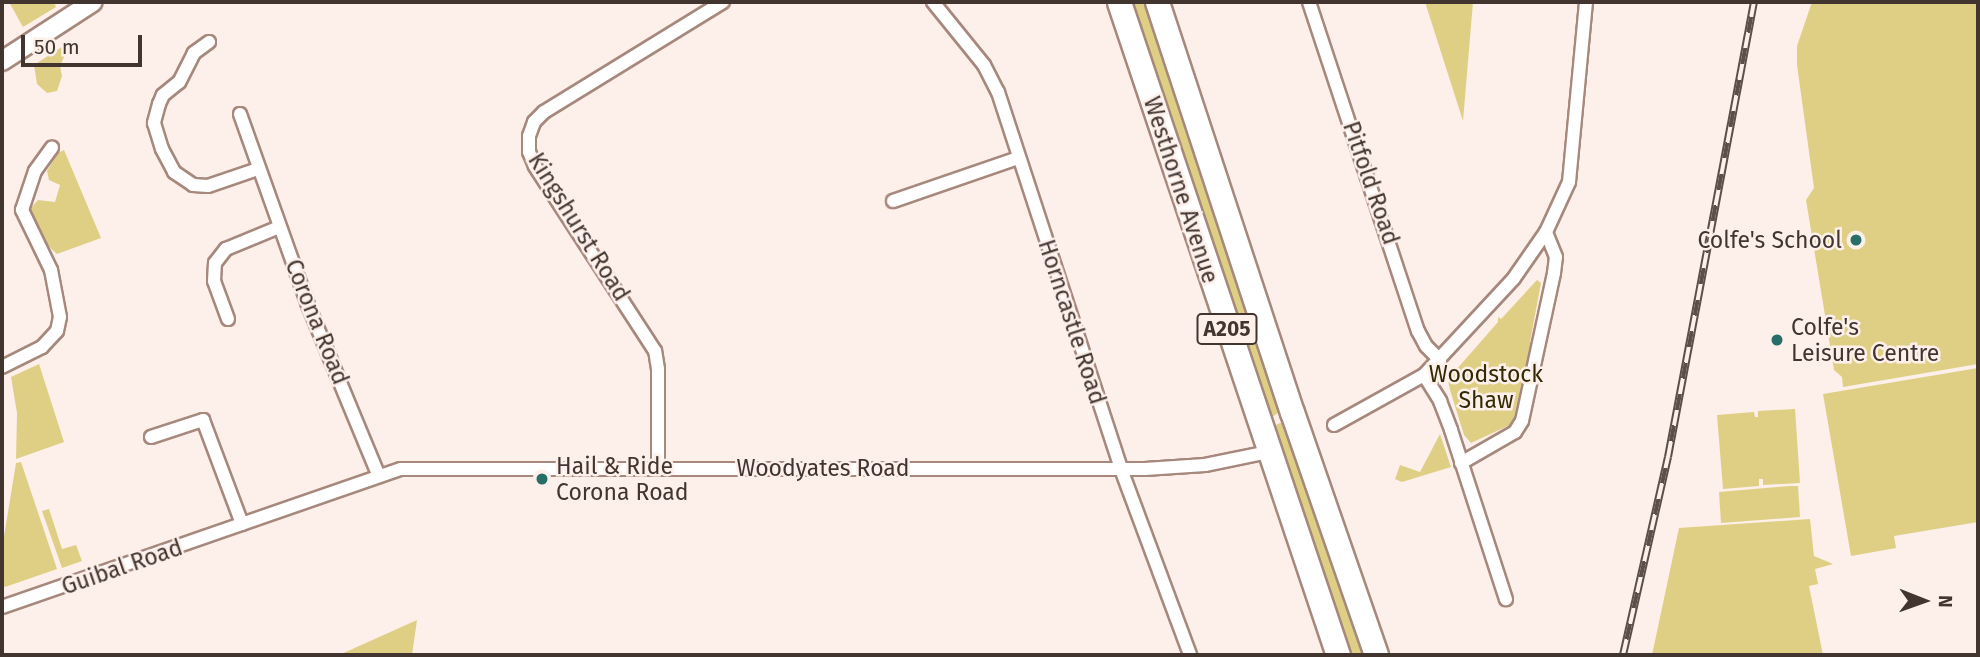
<!DOCTYPE html>
<style>
body{margin:0}
#map{position:relative;width:1980px;height:657px;overflow:hidden;background:#fdefea;font-family:"Fira Sans",sans-serif}
div>[style]{position:absolute}
[style*='--x']{left:calc(var(--x)*1px);top:calc(var(--y)*1px);width:calc(var(--w)*1px);rotate:calc(var(--a)*1deg)}
.green>*{inset:0;background:#dfcf84}
.roads{filter:drop-shadow(2px 0 #a6887d) drop-shadow(-2px 0 #a6887d) drop-shadow(0 2px #a6887d) drop-shadow(0 -2px #a6887d)}
.street>*{height:12px;margin:-6px;padding:0 6px;transform-origin:6px;border-radius:6px;background:#fff}
.secondary>*{height:18px;margin:-9px;padding:0 9px;transform-origin:9px;border-radius:9px;background:#fff}
.highway>*{height:23px;margin:-11.5px;padding:0 11.5px;transform-origin:11.5px;border-radius:11.5px;background:#fff}
.rail>*{height:8px;margin-top:-4px;transform-origin:0;background:repeating-linear-gradient(90deg,#fdefea 0 16px,#5c4f4a 0 32px);box-sizing:border-box;border-block:2px solid #5c4f4a}
.dots>*{width:19px;height:19px;translate:-50% -50%;box-sizing:border-box;border:4px solid #fdefea;border-radius:50%}
span{translate:-50% -50%;white-space:nowrap;text-align:center;line-height:1.15;-webkit-text-stroke:5px #fdefea;paint-order:stroke}
.shield-label span{padding:2px 5px;background:#fdefea;border:2px solid;border-radius:5px;-webkit-text-stroke-width:0}
.shield-label{font-size:21px;color:#423530;font-weight:700}
.street-label{font-size:23px;color:#423530}
.poi-label{font-size:23px;color:#423530}
.right{translate:-100% -50%;text-align:right}
.left{translate:0 -50%;text-align:left}
.park-label{font-size:23px;color:#322a03}
.frame{position:absolute;inset:0;border:4px solid #423530;pointer-events:none}
.north{position:absolute;left:1889px;top:566px;width:70px;height:70px;-webkit-text-stroke:5px #fdefea;paint-order:stroke;rotate:91deg;font-size:19px;font-weight:700;line-height:28px;text-align:center;color:#423530}
.north::after{content:'';display:block;margin:auto;width:24px;height:32px;background:#423530;clip-path:polygon(50% 0,100% 100%,50% 72%,0 100%)}
.scale{position:absolute;left:21px;top:35px;width:121px;height:32px;box-sizing:border-box;border:4px solid #423530;border-top:0;padding-left:9px;font-size:21px;line-height:24px;white-space:nowrap;color:#423530;-webkit-text-stroke:5px #fdefea;paint-order:stroke}
</style>
<div id="map">
<div class="green">
<div style="clip-path:polygon(9px 2px,54px 2px,56px 7px,23px 27px)"></div>
<div style="clip-path:polygon(1130px 2px,1146px 2px,1281px 411px,1269px 419px)"></div>
<div style="clip-path:polygon(1425px 2px,1473px 2px,1463px 121px)"></div>
<div style="clip-path:polygon(1812px 2px,1978px 2px,1978px 364px,1843px 387px,1842px 377px,1834px 370px,1806px 200px,1814px 188px,1797px 65px,1797px 46px)"></div>
<div style="clip-path:polygon(71px 41px,60px 66px,62px 76px,57px 91px,47px 93px,37px 84px,34px 65px)"></div>
<div style="clip-path:polygon(64px 150px,101px 238px,57px 254px,44px 242px,32px 219px,31px 208px,38px 200px,55px 202px,60px 185px,49px 180px,47px 171px,58px 153px)"></div>
<div style="clip-path:polygon(1537px 280px,1541px 283px,1530px 342px,1533px 346px,1527px 361px,1531px 364px,1512px 424px,1471px 443px,1464px 435px,1450px 390px,1448px 381px,1452px 379px,1449px 378px,1498px 322px,1498px 317px,1501px 319px)"></div>
<div style="clip-path:polygon(39px 364px,64px 442px,16px 459px,17px 413px,11px 377px)"></div>
<div style="clip-path:polygon(1978px 368px,1978px 522px,1894px 536px,1896px 548px,1851px 556px,1823px 394px)"></div>
<div style="clip-path:polygon(1795px 409px,1800px 483px,1763px 485px,1763px 479px,1759px 479px,1759px 486px,1723px 489px,1717px 415px,1754px 412px,1755px 417px,1758px 417px,1758px 411px)"></div>
<div style="clip-path:polygon(1284px 421px,1366px 655px,1349px 655px,1272px 427px)"></div>
<div style="clip-path:polygon(1440px 434px,1451px 467px,1402px 482px,1395px 479px,1400px 465px,1420px 472px)"></div>
<div style="clip-path:polygon(21px 462px,57px 569px,5px 587px,2px 584px,2px 549px,16px 463px)"></div>
<div style="clip-path:polygon(1790px 486px,1798px 486px,1800px 517px,1721px 523px,1719px 492px)"></div>
<div style="clip-path:polygon(49px 509px,62px 549px,76px 545px,82px 561px,62px 568px,42px 511px)"></div>
<div style="clip-path:polygon(1810px 519px,1814px 556px,1833px 564px,1815px 569px,1818px 584px,1809px 586px,1823px 655px,1652px 655px,1679px 528px)"></div>
<div style="clip-path:polygon(417px 620px,412px 655px,339px 655px)"></div>
</div>
<div class="roads">
<div class="street">
<div style="--x:933;--y:2;--w:81;--a:51"></div>
<div style="--x:984;--y:65;--w:30;--a:63"></div>
<div style="--x:998;--y:92;--w:397;--a:71.9"></div>
<div style="--x:1121;--y:469;--w:198;--a:69.6"></div>
<div style="--x:1309;--y:2;--w:347;--a:71.7"></div>
<div style="--x:1418;--y:331;--w:17;--a:62"></div>
<div style="--x:1426;--y:346;--w:20;--a:45"></div>
<div style="--x:209;--y:42;--w:19;--a:144"></div>
<div style="--x:194;--y:53;--w:33;--a:117"></div>
<div style="--x:179;--y:82;--w:21;--a:141"></div>
<div style="--x:163;--y:95;--w:10;--a:114"></div>
<div style="--x:159;--y:104;--w:20;--a:105"></div>
<div style="--x:154;--y:123;--w:27;--a:73"></div>
<div style="--x:162;--y:149;--w:26;--a:62"></div>
<div style="--x:174;--y:172;--w:23;--a:34"></div>
<div style="--x:193;--y:185;--w:15;--a:4"></div>
<div style="--x:208;--y:186;--w:53;--a:-18.8"></div>
<div style="--x:240;--y:114;--w:203;--a:70.4"></div>
<div style="--x:308;--y:305;--w:183;--a:67.5"></div>
<div style="--x:893;--y:201;--w:132;--a:-19"></div>
<div style="--x:228;--y:319;--w:40;--a:-110.2"></div>
<div style="--x:214;--y:281;--w:18;--a:-87"></div>
<div style="--x:215;--y:263;--w:18;--a:-52"></div>
<div style="--x:226;--y:249;--w:57;--a:-22.5"></div>
<div style="--x:2;--y:367;--w:45;--a:-26.6"></div>
<div style="--x:42;--y:347;--w:22;--a:-47"></div>
<div style="--x:57;--y:331;--w:14;--a:-78"></div>
<div style="--x:60;--y:317;--w:48;--a:-100.8"></div>
<div style="--x:51;--y:270;--w:67;--a:-115.8"></div>
<div style="--x:22;--y:210;--w:41;--a:-71.6"></div>
<div style="--x:35;--y:171;--w:29;--a:-54"></div>
<div style="--x:1424;--y:375;--w:31;--a:58"></div>
<div style="--x:1440;--y:401;--w:31;--a:69"></div>
<div style="--x:1451;--y:430;--w:178;--a:72"></div>
<div style="--x:1334;--y:425;--w:103;--a:-29.1"></div>
<div style="--x:1424;--y:375;--w:132;--a:-47.1"></div>
<div style="--x:1514;--y:278;--w:56;--a:-55.2"></div>
<div style="--x:1546;--y:232;--w:55;--a:-65.3"></div>
<div style="--x:1569;--y:182;--w:181;--a:-84.6"></div>
<div style="--x:151;--y:437;--w:55;--a:-18.1"></div>
<div style="--x:203;--y:420;--w:111;--a:69.4"></div>
<div style="--x:1461;--y:463;--w:62;--a:-29.9"></div>
<div style="--x:1515;--y:432;--w:13;--a:-58"></div>
<div style="--x:1522;--y:421;--w:151;--a:-77.8"></div>
<div style="--x:1554;--y:273;--w:16;--a:-83"></div>
<div style="--x:1556;--y:257;--w:27;--a:-112"></div>
<div style="--x:658;--y:467;--w:98;--a:-90"></div>
<div style="--x:658;--y:369;--w:18;--a:-99"></div>
<div style="--x:655;--y:351;--w:221;--a:-123"></div>
<div style="--x:535;--y:166;--w:15;--a:-113"></div>
<div style="--x:529;--y:152;--w:16;--a:-90"></div>
<div style="--x:529;--y:136;--w:15;--a:-70"></div>
<div style="--x:534;--y:122;--w:14;--a:-45"></div>
<div style="--x:544;--y:112;--w:210;--a:-31.6"></div>
<div style="--x:2;--y:607;--w:422;--a:-19.1"></div>
<div style="--x:401;--y:469;--w:744;--a:0"></div>
<div style="--x:1145;--y:469;--w:60;--a:-3.8"></div>
<div style="--x:1205;--y:465;--w:64;--a:-11.7"></div>
</div>
<div class="secondary">
<div style="--x:2;--y:61;--w:108;--a:-33"></div>
</div>
<div class="highway">
<div style="--x:1119;--y:2;--w:689;--a:71.46"></div>
<div style="--x:1157;--y:2;--w:432;--a:71.8"></div>
<div style="--x:1292;--y:412;--w:257;--a:70.9"></div>
</div>
</div>
<div class="rail">
<div style="--x:1623;--y:655;--w:203;--a:-77.2"></div>
<div style="--x:1668;--y:457;--w:463;--a:-79.3"></div>
</div>
<div class="dots">
<div style="left:1856px;top:240px;background:#266f66"></div>
<div style="left:1777px;top:340px;background:#266f66"></div>
<div style="left:542px;top:479px;background:#266f66"></div>
</div>
<div class="shield-label">
<span style="left:1227px;top:329px">A205</span>
</div>
<div class="street-label">
<span style="left:1371px;top:183px;rotate:71deg">Pitfold Road</span>
<span style="left:1181px;top:190px;rotate:72deg">Westhorne Avenue</span>
<span style="left:579px;top:227px;rotate:58deg">Kingshurst Road</span>
<span style="left:317px;top:322px;rotate:68deg">Corona Road</span>
<span style="left:1072px;top:322px;rotate:72deg">Horncastle Road</span>
<span style="left:823px;top:468px">Woodyates Road</span>
<span style="left:122px;top:567px;rotate:-19deg">Guibal Road</span>
</div>
<div class="poi-label">
<span class="right" style="left:1842px;top:240px">Colfe's School</span>
<span class="left" style="left:1791px;top:340px">Colfe's<br>Leisure Centre</span>
<span class="left" style="left:556px;top:479px">Hail &amp; Ride<br>Corona Road</span>
</div>
<div class="park-label">
<span style="left:1486px;top:387px">Woodstock<br>Shaw</span>
</div>
<div class="frame"></div>
<div class="north">N</div>
<div class="scale">50 m</div>
</div>
